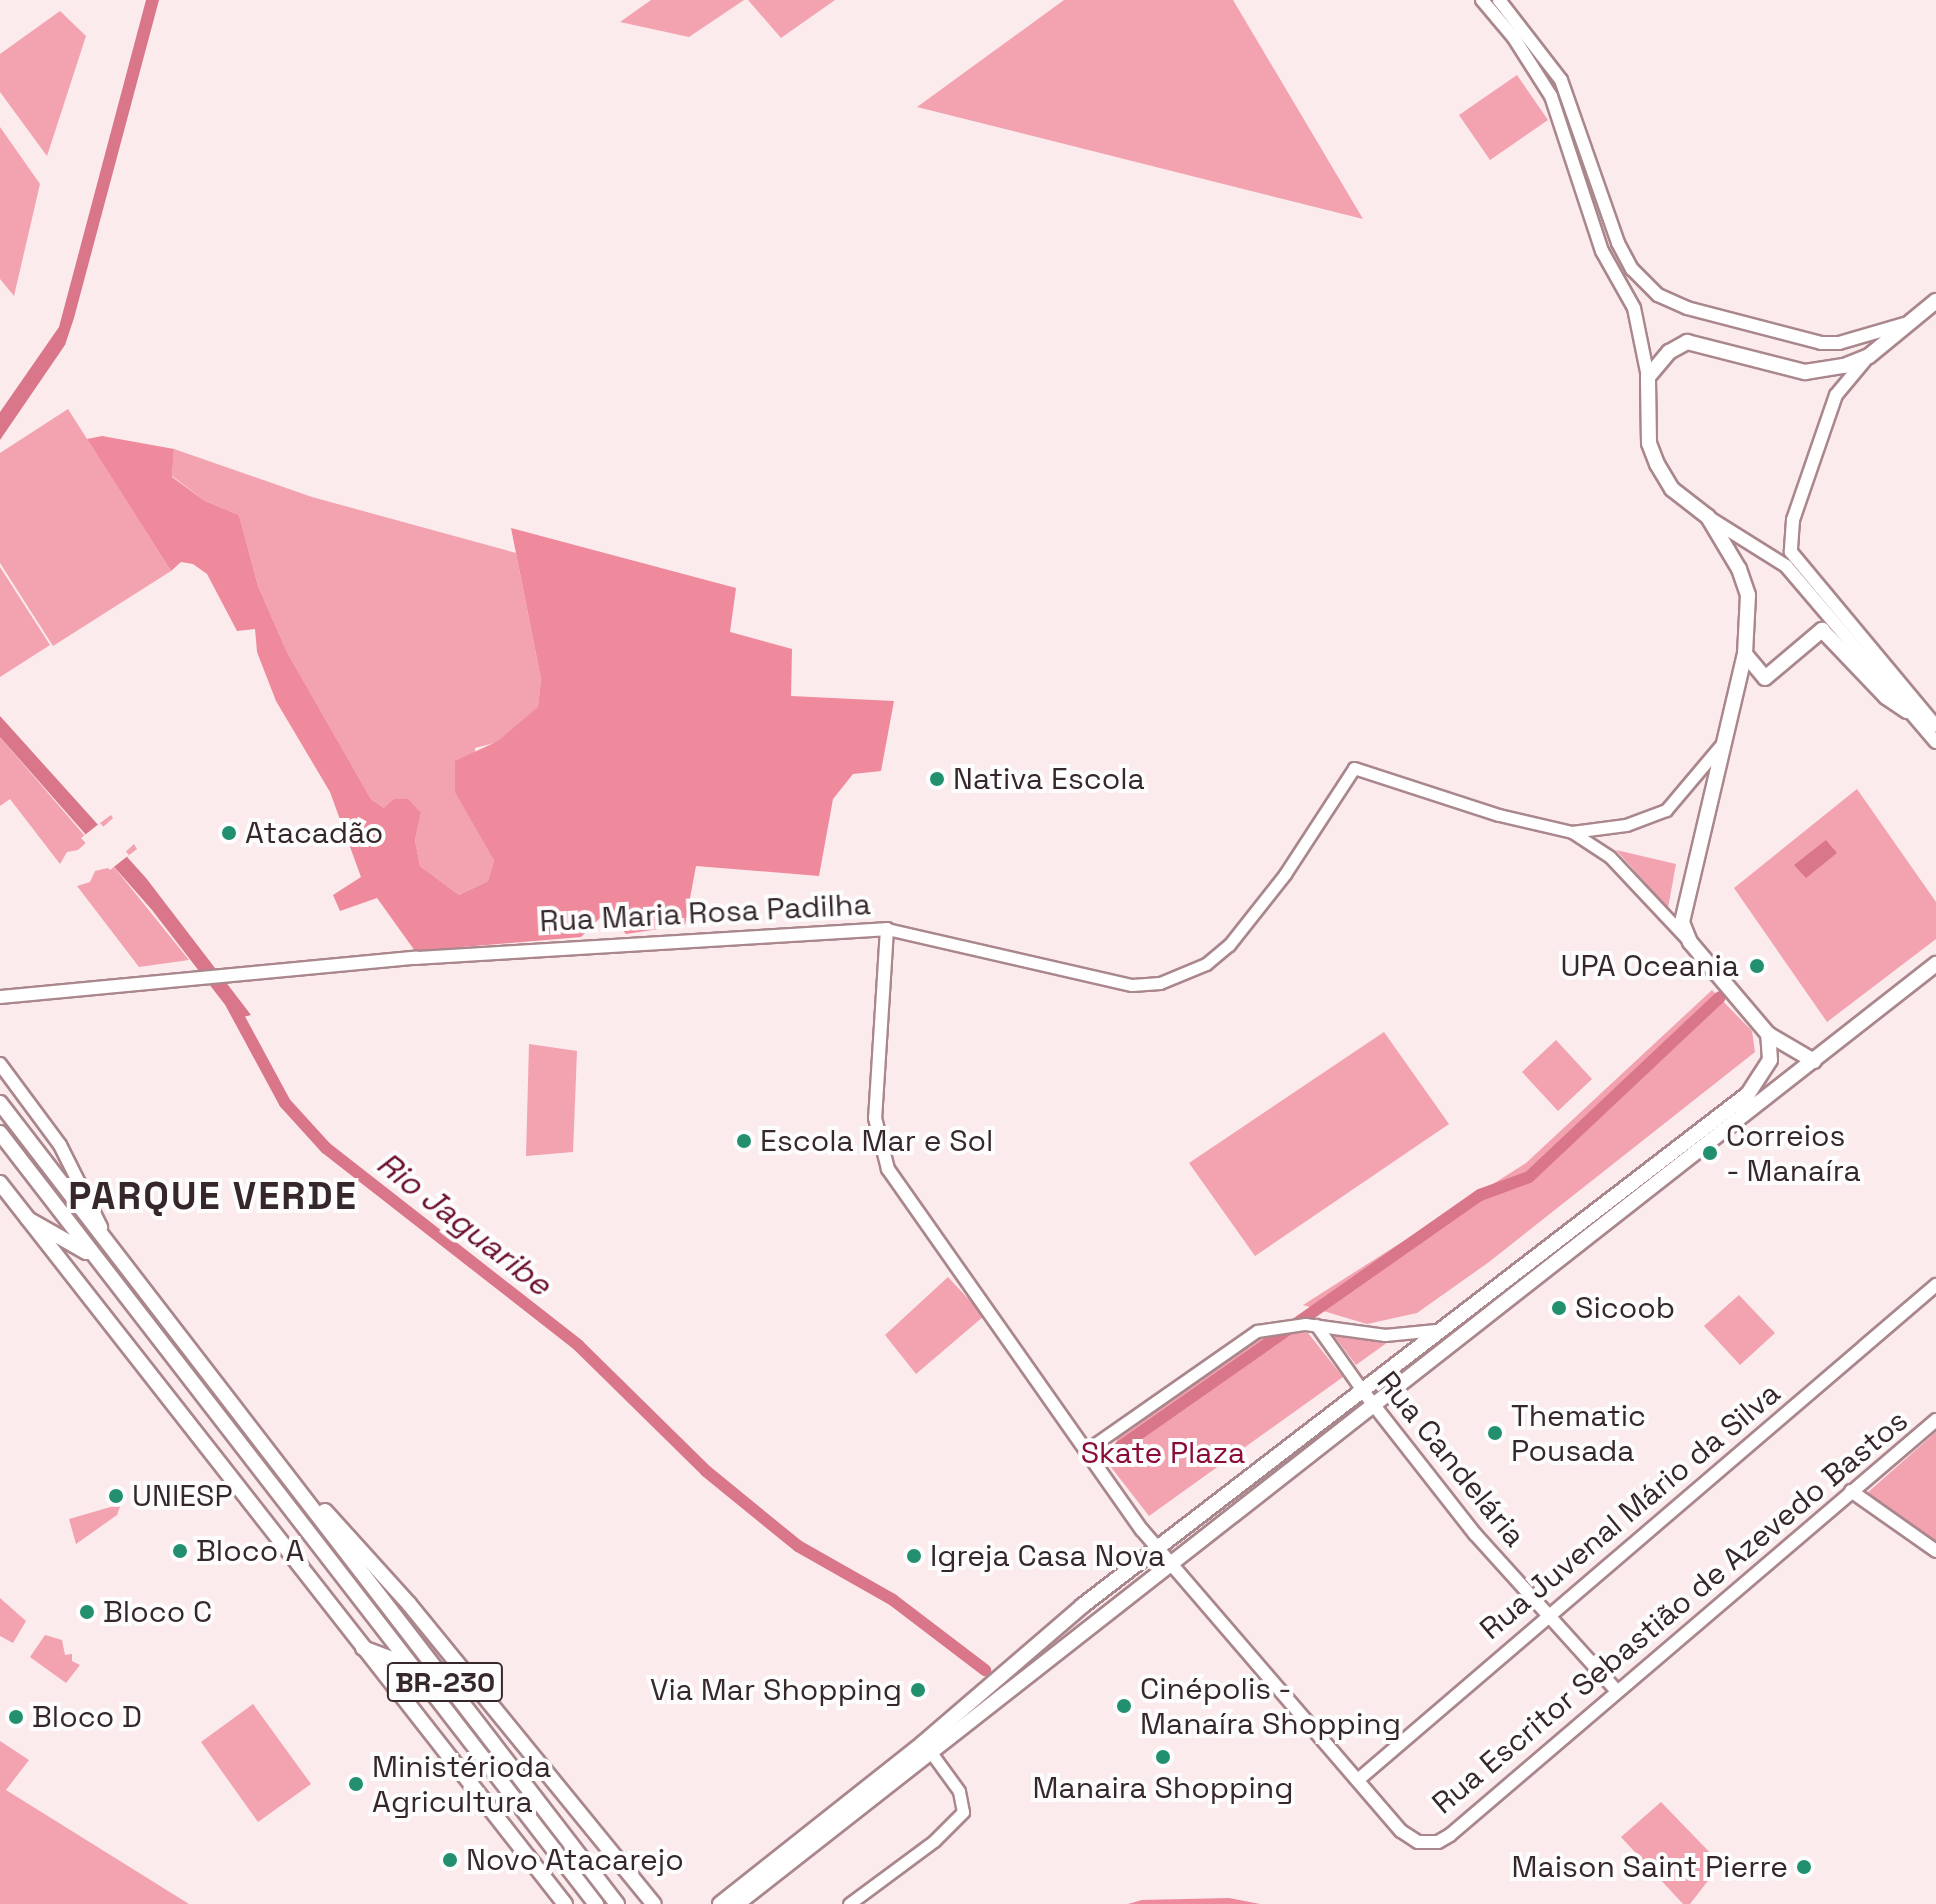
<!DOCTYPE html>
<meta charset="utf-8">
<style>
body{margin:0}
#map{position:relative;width:1936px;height:1904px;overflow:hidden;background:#fbebed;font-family:"Space Grotesk",sans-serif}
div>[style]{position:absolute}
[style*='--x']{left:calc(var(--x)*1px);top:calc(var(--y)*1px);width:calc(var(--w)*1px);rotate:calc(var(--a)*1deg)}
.green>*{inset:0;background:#f3a2b0}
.forest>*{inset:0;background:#ef899c}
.water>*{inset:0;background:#da7689}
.pier>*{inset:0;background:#fbebed}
.canal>*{height:12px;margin:-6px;padding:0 6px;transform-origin:6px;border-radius:6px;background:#da7689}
.roads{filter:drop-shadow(2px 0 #aa878c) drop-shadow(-2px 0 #aa878c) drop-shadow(0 2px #aa878c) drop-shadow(0 -2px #aa878c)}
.tertiary>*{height:11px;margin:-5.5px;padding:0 5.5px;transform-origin:5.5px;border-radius:5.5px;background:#fff}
.secondary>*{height:12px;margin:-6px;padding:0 6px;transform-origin:6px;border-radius:6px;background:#fff}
.primary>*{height:14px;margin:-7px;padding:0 7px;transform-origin:7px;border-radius:7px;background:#fff}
.trunk>*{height:14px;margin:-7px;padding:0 7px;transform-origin:7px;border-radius:7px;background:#fff}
.dots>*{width:22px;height:22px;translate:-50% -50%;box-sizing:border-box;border:4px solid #fdfdfd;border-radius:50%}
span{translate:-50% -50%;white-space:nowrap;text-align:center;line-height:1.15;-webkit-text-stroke:8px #fdfdfd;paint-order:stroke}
.shield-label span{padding:2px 6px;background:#fdfdfd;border:2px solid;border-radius:6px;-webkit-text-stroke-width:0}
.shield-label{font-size:28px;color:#36282a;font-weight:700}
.poi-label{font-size:30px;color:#36282a}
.left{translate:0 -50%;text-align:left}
.right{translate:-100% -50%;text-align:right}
.street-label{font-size:30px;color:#36282a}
.park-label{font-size:30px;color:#890c39}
.water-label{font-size:32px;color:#6b0f2d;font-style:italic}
.district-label{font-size:38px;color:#36282a;font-weight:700;letter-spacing:2px}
</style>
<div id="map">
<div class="green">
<div style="clip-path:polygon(651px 0,744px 0,689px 37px,620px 22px)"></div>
<div style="clip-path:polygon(748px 0,835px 0,781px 38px)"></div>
<div style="clip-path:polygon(1064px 0,1233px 0,1363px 219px,917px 107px)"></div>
<div style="clip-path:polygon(60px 11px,86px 36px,47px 156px,0 92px,0 54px)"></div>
<div style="clip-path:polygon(1517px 75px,1548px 120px,1490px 160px,1459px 115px)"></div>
<div style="clip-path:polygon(0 127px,40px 184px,14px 296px,0 279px)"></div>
<div style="clip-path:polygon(68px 409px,171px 571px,53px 646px,0 563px,0 453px)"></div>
<div style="clip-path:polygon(174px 449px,312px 497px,516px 553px,541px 679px,538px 708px,498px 742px,475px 748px,483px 835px,494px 860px,488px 881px,459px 895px,420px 866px,415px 840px,421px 813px,384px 808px,371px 799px,287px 652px,258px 586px,239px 515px,205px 501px,172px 476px)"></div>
<div style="clip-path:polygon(0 567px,50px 645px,0 677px)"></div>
<div style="clip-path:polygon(0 737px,84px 835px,111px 815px,113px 818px,78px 850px,67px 852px,60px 864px,10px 799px,0 806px)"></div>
<div style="clip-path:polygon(1857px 789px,1936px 902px,1936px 939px,1827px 1022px,1734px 888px)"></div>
<div style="clip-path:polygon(134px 844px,137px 849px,114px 867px,189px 960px,139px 967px,77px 886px,90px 882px,95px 871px,108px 868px)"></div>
<div style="clip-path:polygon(1616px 850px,1676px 864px,1668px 908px)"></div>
<div style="clip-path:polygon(1712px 990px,1752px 1031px,1755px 1052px,1489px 1262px,1417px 1313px,1367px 1324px,1303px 1305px,1526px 1163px)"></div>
<div style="clip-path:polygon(1384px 1032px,1449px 1124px,1255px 1256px,1189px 1163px)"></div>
<div style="clip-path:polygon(1556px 1040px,1592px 1079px,1558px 1111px,1522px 1072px)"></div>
<div style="clip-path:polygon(529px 1044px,577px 1051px,573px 1152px,526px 1156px)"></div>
<div style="clip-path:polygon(948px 1277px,984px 1316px,916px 1374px,885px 1335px)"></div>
<div style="clip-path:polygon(1739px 1295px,1775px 1333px,1740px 1365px,1704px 1326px)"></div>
<div style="clip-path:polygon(1261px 1332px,1308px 1333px,1343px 1377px,1149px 1516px,1107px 1462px,1122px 1429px)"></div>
<div style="clip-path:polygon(1332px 1333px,1388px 1342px,1356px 1365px)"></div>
<div style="clip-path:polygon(1936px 1432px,1936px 1545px,1866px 1494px)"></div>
<div style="clip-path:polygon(121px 1504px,117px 1515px,76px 1544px,69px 1519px)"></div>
<div style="clip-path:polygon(0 1598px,26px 1621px,13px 1643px,0 1636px)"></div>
<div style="clip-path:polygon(45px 1635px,62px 1640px,65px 1655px,72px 1654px,72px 1661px,80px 1665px,66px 1683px,30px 1657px)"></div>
<div style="clip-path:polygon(253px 1704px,311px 1784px,258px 1822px,201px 1742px)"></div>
<div style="clip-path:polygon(0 1741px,29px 1760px,6px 1790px,189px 1904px,0 1904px)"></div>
<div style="clip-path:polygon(1661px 1802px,1721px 1864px,1690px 1904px,1683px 1904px,1621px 1837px)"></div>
</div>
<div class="forest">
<div style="clip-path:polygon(102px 436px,174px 449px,172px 477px,205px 501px,239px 515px,258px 586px,287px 652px,371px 799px,384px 808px,394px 799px,408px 799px,421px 813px,415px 840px,420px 866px,459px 895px,488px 881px,494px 860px,455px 792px,455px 761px,498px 741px,538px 707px,541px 679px,511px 528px,736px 588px,730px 632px,792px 649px,791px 696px,894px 701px,881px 771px,853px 774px,833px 799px,819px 876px,696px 866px,685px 925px,626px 934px,607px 911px,581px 937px,415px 951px,377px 898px,340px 911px,333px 895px,361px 877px,330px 792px,276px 701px,257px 652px,255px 629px,237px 631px,207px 574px,193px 564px,181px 562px,171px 571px,87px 439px)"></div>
<div style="clip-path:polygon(1229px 1898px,1260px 1904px,1128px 1904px,1142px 1900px)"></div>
</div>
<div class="water">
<div style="clip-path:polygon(146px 0,159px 0,74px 318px,65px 345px,0 440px,0 412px,59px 327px)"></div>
<div style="clip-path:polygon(0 716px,146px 878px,251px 1015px,236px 1019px,152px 910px,0 737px)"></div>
<div style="clip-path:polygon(1826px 840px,1837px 853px,1806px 878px,1794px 865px)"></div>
</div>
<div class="pier">
<div style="clip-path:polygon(100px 823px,129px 855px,110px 870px,81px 838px)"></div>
</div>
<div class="canal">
<div style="--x:232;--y:1005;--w:111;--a:61.6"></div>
<div style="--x:285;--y:1103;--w:61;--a:47.7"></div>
<div style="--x:326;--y:1148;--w:320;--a:38"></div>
<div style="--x:578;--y:1345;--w:180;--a:44.5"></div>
<div style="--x:706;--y:1471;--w:119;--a:39.2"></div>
<div style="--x:798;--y:1546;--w:109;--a:29.6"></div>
<div style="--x:893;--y:1600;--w:116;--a:37.3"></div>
<div style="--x:1120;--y:1447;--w:439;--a:-35"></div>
<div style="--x:1480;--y:1195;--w:52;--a:-20.2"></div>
<div style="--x:1529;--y:1177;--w:262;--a:-43.3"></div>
</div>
<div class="roads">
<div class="tertiary">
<div style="--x:1572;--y:832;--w:45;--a:33.3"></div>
<div style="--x:1610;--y:857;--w:114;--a:46.8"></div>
<div style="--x:887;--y:929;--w:251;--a:12.9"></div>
<div style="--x:1132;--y:985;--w:28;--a:-4"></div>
<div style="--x:1160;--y:983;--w:50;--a:-22.4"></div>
<div style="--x:1206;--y:964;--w:30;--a:-40"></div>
<div style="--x:1229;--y:945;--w:90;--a:-51.7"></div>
<div style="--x:1285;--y:874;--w:126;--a:-56.9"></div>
<div style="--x:1354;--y:768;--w:152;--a:18"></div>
<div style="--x:1499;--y:815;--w:75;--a:13.1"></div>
<div style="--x:1572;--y:832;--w:54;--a:-7.4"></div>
<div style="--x:1626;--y:825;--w:43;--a:-20.6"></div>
<div style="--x:1666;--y:810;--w:85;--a:-49.8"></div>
<div style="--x:1316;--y:1325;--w:80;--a:54.7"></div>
<div style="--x:1085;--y:1451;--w:210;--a:-34.9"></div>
<div style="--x:1257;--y:1331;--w:49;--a:-8.3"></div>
<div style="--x:1305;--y:1324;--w:81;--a:7.8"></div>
<div style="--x:1385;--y:1335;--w:51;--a:-5.6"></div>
<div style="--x:849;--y:1904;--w:106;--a:-36.5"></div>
<div style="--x:934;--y:1841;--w:41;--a:-45"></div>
<div style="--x:963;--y:1812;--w:21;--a:-101"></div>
<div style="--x:959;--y:1791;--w:46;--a:-126.1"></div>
</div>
<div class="secondary">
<div style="--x:1482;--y:0;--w:50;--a:49.9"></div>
<div style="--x:1514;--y:38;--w:69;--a:57.5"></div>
<div style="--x:1551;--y:96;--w:163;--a:71.8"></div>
<div style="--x:1602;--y:251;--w:65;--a:60.7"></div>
<div style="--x:1634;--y:308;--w:70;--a:78.5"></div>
<div style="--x:1499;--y:0;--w:101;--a:52.2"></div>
<div style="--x:1561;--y:80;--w:173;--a:70.7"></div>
<div style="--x:1618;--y:243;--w:30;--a:62"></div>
<div style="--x:1632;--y:269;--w:37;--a:45"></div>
<div style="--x:1658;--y:295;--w:32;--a:24"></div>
<div style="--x:1687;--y:308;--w:138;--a:14.6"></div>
<div style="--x:1821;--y:343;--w:18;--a:0"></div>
<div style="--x:1839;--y:343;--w:68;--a:-16.3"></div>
<div style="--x:1867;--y:358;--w:48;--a:130"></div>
<div style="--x:1836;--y:395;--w:132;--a:109"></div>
<div style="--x:1793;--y:520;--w:32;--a:94"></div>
<div style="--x:1791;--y:552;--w:226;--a:50.2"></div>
<div style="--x:1708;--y:517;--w:92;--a:32.1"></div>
<div style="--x:1786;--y:566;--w:231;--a:49.6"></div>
<div style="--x:0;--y:997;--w:418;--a:-5.4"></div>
<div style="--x:416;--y:958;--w:472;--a:-3.5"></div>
<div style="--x:887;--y:929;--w:189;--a:93.6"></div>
<div style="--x:875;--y:1118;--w:53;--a:75.7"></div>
<div style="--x:888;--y:1169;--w:441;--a:54.9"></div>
<div style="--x:1142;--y:1530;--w:397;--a:49.3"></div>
<div style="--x:1401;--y:1831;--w:20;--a:33"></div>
<div style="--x:1418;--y:1842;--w:20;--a:0"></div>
<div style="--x:1438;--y:1842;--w:14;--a:-30"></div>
<div style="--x:1450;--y:1835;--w:639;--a:-40.49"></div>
<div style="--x:0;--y:1064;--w:101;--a:53.5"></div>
<div style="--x:60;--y:1145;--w:92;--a:63.4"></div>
<div style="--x:1362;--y:1390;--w:183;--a:51.9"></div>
<div style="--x:1475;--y:1534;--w:212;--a:47.9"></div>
<div style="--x:1851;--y:1491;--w:104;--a:35.2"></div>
<div style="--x:1359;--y:1779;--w:760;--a:-40.57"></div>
</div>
<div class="primary">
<div style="--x:1745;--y:654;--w:31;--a:50"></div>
<div style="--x:1765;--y:678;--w:75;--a:-40.1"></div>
<div style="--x:1822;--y:630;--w:93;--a:46.3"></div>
<div style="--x:1886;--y:697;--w:25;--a:34"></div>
<div style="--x:1814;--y:1061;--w:53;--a:-149.6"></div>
<div style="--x:1768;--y:1034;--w:121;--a:-130.3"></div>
<div style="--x:1690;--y:942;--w:22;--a:-112"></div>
<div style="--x:1682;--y:922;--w:275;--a:-76.8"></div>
<div style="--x:1745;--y:654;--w:59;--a:-87.1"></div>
<div style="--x:1748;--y:595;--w:28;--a:-109"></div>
<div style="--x:1739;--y:569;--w:61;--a:-120.8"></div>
<div style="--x:1708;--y:517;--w:46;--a:-142.1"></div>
<div style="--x:1672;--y:489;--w:29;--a:-121"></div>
<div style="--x:1657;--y:464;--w:22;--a:-111"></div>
<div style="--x:1649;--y:443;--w:66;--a:-90.9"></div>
<div style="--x:1648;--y:377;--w:33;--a:-50"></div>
<div style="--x:1669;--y:352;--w:21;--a:-29"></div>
<div style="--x:1687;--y:342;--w:122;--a:14.3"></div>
<div style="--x:1805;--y:372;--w:39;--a:-9"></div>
<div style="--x:1844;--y:366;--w:27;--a:-22"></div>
<div style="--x:1869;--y:356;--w:87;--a:-39.4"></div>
<div style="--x:0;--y:1183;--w:916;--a:51.92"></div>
<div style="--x:720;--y:1904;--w:259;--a:-38.4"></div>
<div style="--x:923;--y:1743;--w:210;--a:-40.7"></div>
<div style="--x:1082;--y:1606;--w:840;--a:-37.55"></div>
<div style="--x:1748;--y:1094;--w:40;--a:-57.1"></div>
<div style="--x:1770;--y:1060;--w:26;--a:-94"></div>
<div style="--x:737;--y:1904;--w:1524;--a:-38.1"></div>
</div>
<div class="trunk">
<div style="--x:0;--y:1103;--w:1011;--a:52.39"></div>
<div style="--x:0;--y:1133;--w:975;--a:52.3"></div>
<div style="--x:28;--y:1219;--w:67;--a:29.6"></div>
<div style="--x:325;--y:1511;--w:125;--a:47.9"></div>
<div style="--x:409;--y:1604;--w:387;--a:50.8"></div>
<div style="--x:363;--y:1648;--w:51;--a:20.6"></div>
</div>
</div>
<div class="dots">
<div style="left:937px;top:779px;background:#228f6f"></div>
<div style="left:229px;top:833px;background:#228f6f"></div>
<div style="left:1757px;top:966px;background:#228f6f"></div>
<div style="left:744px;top:1141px;background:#228f6f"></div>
<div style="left:1710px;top:1153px;background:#228f6f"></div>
<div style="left:1559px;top:1308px;background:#228f6f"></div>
<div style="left:1495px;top:1433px;background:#228f6f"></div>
<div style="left:116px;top:1496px;background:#228f6f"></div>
<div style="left:180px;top:1551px;background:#228f6f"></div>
<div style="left:914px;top:1556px;background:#228f6f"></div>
<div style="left:87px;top:1612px;background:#228f6f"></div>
<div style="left:918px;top:1690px;background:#228f6f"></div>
<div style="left:1124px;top:1706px;background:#228f6f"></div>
<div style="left:16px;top:1717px;background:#228f6f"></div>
<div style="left:1163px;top:1757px;background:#228f6f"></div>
<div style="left:356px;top:1784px;background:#228f6f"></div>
<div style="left:450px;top:1860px;background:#228f6f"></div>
<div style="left:1804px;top:1867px;background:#228f6f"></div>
</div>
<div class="shield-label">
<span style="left:445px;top:1682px">BR-230</span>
</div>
<div class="poi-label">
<span class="left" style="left:953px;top:779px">Nativa Escola</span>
<span class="left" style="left:245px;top:833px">Atacadão</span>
<span class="right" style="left:1739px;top:966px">UPA Oceania</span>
<span class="left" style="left:1726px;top:1153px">Correios<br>- Manaíra</span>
<span class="left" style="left:760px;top:1141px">Escola Mar e Sol</span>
<span class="left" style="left:1575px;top:1308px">Sicoob</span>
<span class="left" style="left:1511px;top:1433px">Thematic<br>Pousada</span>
<span class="left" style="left:132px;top:1496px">UNIESP</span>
<span class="left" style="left:196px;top:1551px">Bloco A</span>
<span class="left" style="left:930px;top:1556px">Igreja Casa Nova</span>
<span class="left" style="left:103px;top:1612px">Bloco C</span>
<span class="left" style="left:1140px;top:1706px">Cinépolis -<br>Manaíra Shopping</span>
<span class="right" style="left:902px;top:1690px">Via Mar Shopping</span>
<span class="left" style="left:32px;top:1717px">Bloco D</span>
<span class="left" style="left:372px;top:1784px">Ministérioda<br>Agricultura</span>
<span style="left:1163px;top:1788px">Manaira Shopping</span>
<span class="left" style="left:466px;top:1860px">Novo Atacarejo</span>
<span class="right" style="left:1788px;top:1867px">Maison Saint Pierre</span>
</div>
<div class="street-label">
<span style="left:705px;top:913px;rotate:-3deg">Rua Maria Rosa Padilha</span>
<span style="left:1451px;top:1459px;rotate:51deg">Rua Candelária</span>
<span style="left:1630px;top:1511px;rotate:-40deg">Rua Juvenal Mário da Silva</span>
<span style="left:1670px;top:1612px;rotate:-40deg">Rua Escritor Sebastião de Azevedo Bastos</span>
</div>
<div class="park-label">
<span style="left:1163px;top:1453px">Skate Plaza</span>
</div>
<div class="water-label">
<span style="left:464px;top:1224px;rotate:38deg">Rio Jaguaribe</span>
</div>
<div class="district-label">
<span style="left:213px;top:1197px">PARQUE VERDE</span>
</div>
</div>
